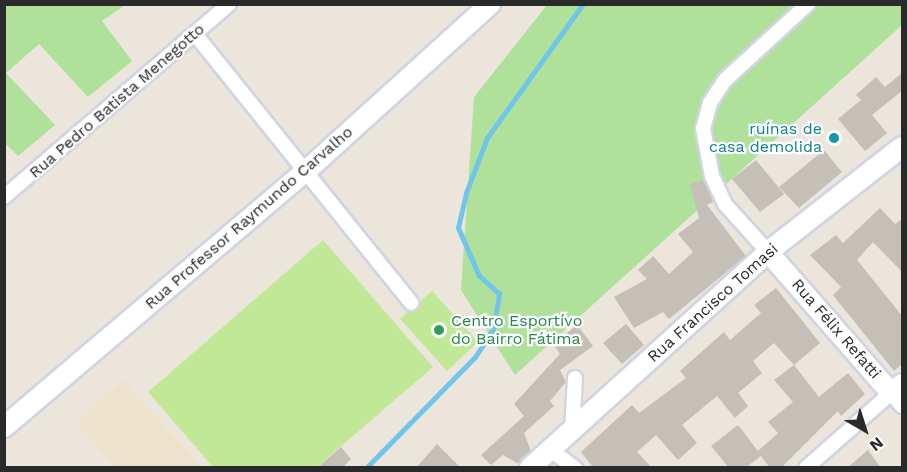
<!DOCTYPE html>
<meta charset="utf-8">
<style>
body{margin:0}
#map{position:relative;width:907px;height:472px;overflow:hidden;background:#ebe5dc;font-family:"Work Sans",sans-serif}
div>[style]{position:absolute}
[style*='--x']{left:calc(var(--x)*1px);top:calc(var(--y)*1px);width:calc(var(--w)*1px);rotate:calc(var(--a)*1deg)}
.education>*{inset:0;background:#ede3cc}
.green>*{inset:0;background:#afe19a}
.pitch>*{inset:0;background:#c1e896}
.stream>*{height:4.5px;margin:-2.25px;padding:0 2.25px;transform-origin:2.25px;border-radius:2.25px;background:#71c5eb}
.building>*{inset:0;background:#c4bfb7}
.roads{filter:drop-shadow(2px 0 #d1d4e2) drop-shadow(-2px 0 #d1d4e2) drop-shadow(0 2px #d1d4e2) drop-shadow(0 -2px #d1d4e2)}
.street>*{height:14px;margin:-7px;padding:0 7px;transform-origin:7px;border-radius:7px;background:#fff}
.secondary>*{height:20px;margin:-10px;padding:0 10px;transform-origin:10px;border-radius:10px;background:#fff}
.dots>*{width:16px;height:16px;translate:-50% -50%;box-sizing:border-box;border:3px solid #fff;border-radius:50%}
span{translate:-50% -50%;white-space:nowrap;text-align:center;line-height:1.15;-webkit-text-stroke:4.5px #fff;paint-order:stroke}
.street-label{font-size:16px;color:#2a2a2a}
.culture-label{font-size:16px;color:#0d838f}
.right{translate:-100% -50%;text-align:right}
.leisure-label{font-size:16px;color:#27864d}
.left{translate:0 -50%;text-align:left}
.frame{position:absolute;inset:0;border:6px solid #2a2a2a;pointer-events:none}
.north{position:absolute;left:835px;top:400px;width:60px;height:60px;-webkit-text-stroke:4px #fff;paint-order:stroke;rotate:141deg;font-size:16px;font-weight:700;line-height:24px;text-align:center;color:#2a2a2a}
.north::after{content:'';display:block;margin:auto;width:21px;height:27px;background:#2a2a2a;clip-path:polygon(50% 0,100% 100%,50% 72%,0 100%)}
</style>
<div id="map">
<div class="education">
<div style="clip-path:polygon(122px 380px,202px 467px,110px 467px,113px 464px,76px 423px)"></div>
</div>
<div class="green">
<div style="clip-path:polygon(4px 5px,125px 5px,102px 21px,132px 61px,88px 97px,39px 44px,6px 73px,55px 125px,18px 156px,5px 143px)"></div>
<div style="clip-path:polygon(547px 5px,902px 5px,902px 25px,515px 375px,461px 290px,474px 97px)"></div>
</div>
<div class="pitch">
<div style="clip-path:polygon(323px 240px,433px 367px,317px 467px,213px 467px,148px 392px)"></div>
<div style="clip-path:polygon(432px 291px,478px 342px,447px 371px,400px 319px)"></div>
</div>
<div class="stream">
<div style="--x:366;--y:468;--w:156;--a:-45.5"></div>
<div style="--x:475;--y:357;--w:33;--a:-57"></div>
<div style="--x:493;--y:329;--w:36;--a:-80"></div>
<div style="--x:499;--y:294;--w:27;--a:-138"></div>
<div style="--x:479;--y:276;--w:52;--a:-113.6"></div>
<div style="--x:458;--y:228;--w:36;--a:-77"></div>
<div style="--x:466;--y:193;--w:59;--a:-69.1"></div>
<div style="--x:487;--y:138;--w:165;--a:-54.4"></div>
</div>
<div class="building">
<div style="clip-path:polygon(903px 72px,903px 90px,872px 115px,887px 133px,865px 151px,838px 119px,861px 100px,856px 95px,876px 77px,885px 87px)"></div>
<div style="clip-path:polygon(824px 150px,842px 172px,799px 208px,779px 187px)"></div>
<div style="clip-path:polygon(756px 160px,784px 194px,760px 212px,732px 179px)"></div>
<div style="clip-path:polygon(704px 180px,713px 202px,707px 205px,746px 256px,669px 319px,663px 312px,634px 328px,614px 297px,647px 279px,638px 270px,653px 256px,669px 274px,693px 252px,678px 234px,699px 218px,690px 184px)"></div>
<div style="clip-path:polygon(880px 208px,895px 224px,903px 218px,903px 273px,873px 242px,857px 260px,903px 317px,903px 363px,894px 371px,833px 295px,841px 287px,810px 255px,836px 235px,843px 243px)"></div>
<div style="clip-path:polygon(776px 288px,820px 343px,794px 365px,774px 343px,753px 361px,762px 373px,738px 393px,748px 406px,735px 418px,717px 396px,682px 425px,697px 443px,678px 460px,656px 435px,637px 452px,652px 468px,594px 468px,581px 452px,632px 405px,639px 413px,686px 378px,680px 371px,724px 332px,730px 340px,761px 313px,754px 305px)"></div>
<div style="clip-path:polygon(626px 324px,644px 345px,622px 364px,603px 343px)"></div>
<div style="clip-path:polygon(577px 325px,593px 346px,560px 370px,566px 382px,550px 401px,554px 406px,524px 433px,531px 451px,519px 464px,503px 455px,491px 465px,481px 455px,524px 416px,514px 404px,560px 354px,553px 344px)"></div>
<div style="clip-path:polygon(794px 365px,819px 397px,848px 373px,865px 394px,841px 416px,838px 411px,781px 468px,770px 468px,761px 456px,745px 468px,729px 468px,711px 446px,738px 425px,758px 451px,778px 433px,768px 422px,793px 402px,774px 380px)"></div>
<div style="clip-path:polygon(437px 444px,461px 468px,416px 468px)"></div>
<div style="clip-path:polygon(341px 447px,351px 459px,342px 468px,317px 468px)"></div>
<div style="clip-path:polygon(868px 450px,881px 468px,847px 468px)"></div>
</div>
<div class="roads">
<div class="street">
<div style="--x:195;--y:34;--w:345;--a:51.2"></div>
<div style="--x:4;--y:197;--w:296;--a:-40.6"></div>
<div style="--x:768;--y:252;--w:64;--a:-131.9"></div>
<div style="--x:725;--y:204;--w:31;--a:-115"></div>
<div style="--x:712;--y:176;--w:48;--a:-100.8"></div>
<div style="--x:703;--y:129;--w:27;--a:-75"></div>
<div style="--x:710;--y:103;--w:27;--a:-57"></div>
<div style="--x:725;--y:80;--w:113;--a:-42.5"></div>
<div style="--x:572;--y:432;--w:54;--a:-86.8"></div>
<div style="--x:551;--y:450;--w:30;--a:37"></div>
<div style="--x:806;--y:468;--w:113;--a:-41.4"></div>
<div style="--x:891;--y:393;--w:17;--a:50"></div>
</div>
<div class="secondary">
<div style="--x:768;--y:252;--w:187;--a:48.9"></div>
<div style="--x:891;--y:393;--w:14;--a:-39"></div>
<div style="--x:4;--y:427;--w:394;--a:-40.3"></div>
<div style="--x:305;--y:172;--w:250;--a:-42.2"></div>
<div style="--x:530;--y:468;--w:321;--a:-42.2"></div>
<div style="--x:768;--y:252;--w:170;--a:-38.1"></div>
</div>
</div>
<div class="dots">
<div style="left:834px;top:138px;background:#0f9aa8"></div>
<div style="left:439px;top:330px;background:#2e9e5b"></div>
</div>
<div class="street-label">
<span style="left:117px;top:101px;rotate:-41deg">Rua Pedro Batista Menegotto</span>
<span style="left:249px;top:218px;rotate:-41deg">Rua Professor Raymundo Carvalho</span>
<span style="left:713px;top:303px;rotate:-42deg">Rua Francisco Tomasi</span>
<span style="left:836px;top:329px;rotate:49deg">Rua Félix Refatti</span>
</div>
<div class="culture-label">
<span class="right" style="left:822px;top:138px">ruínas de<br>casa demolida</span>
</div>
<div class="leisure-label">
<span class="left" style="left:451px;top:330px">Centro Esportívo<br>do Bairro Fátima</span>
</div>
<div class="frame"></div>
<div class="north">N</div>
</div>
